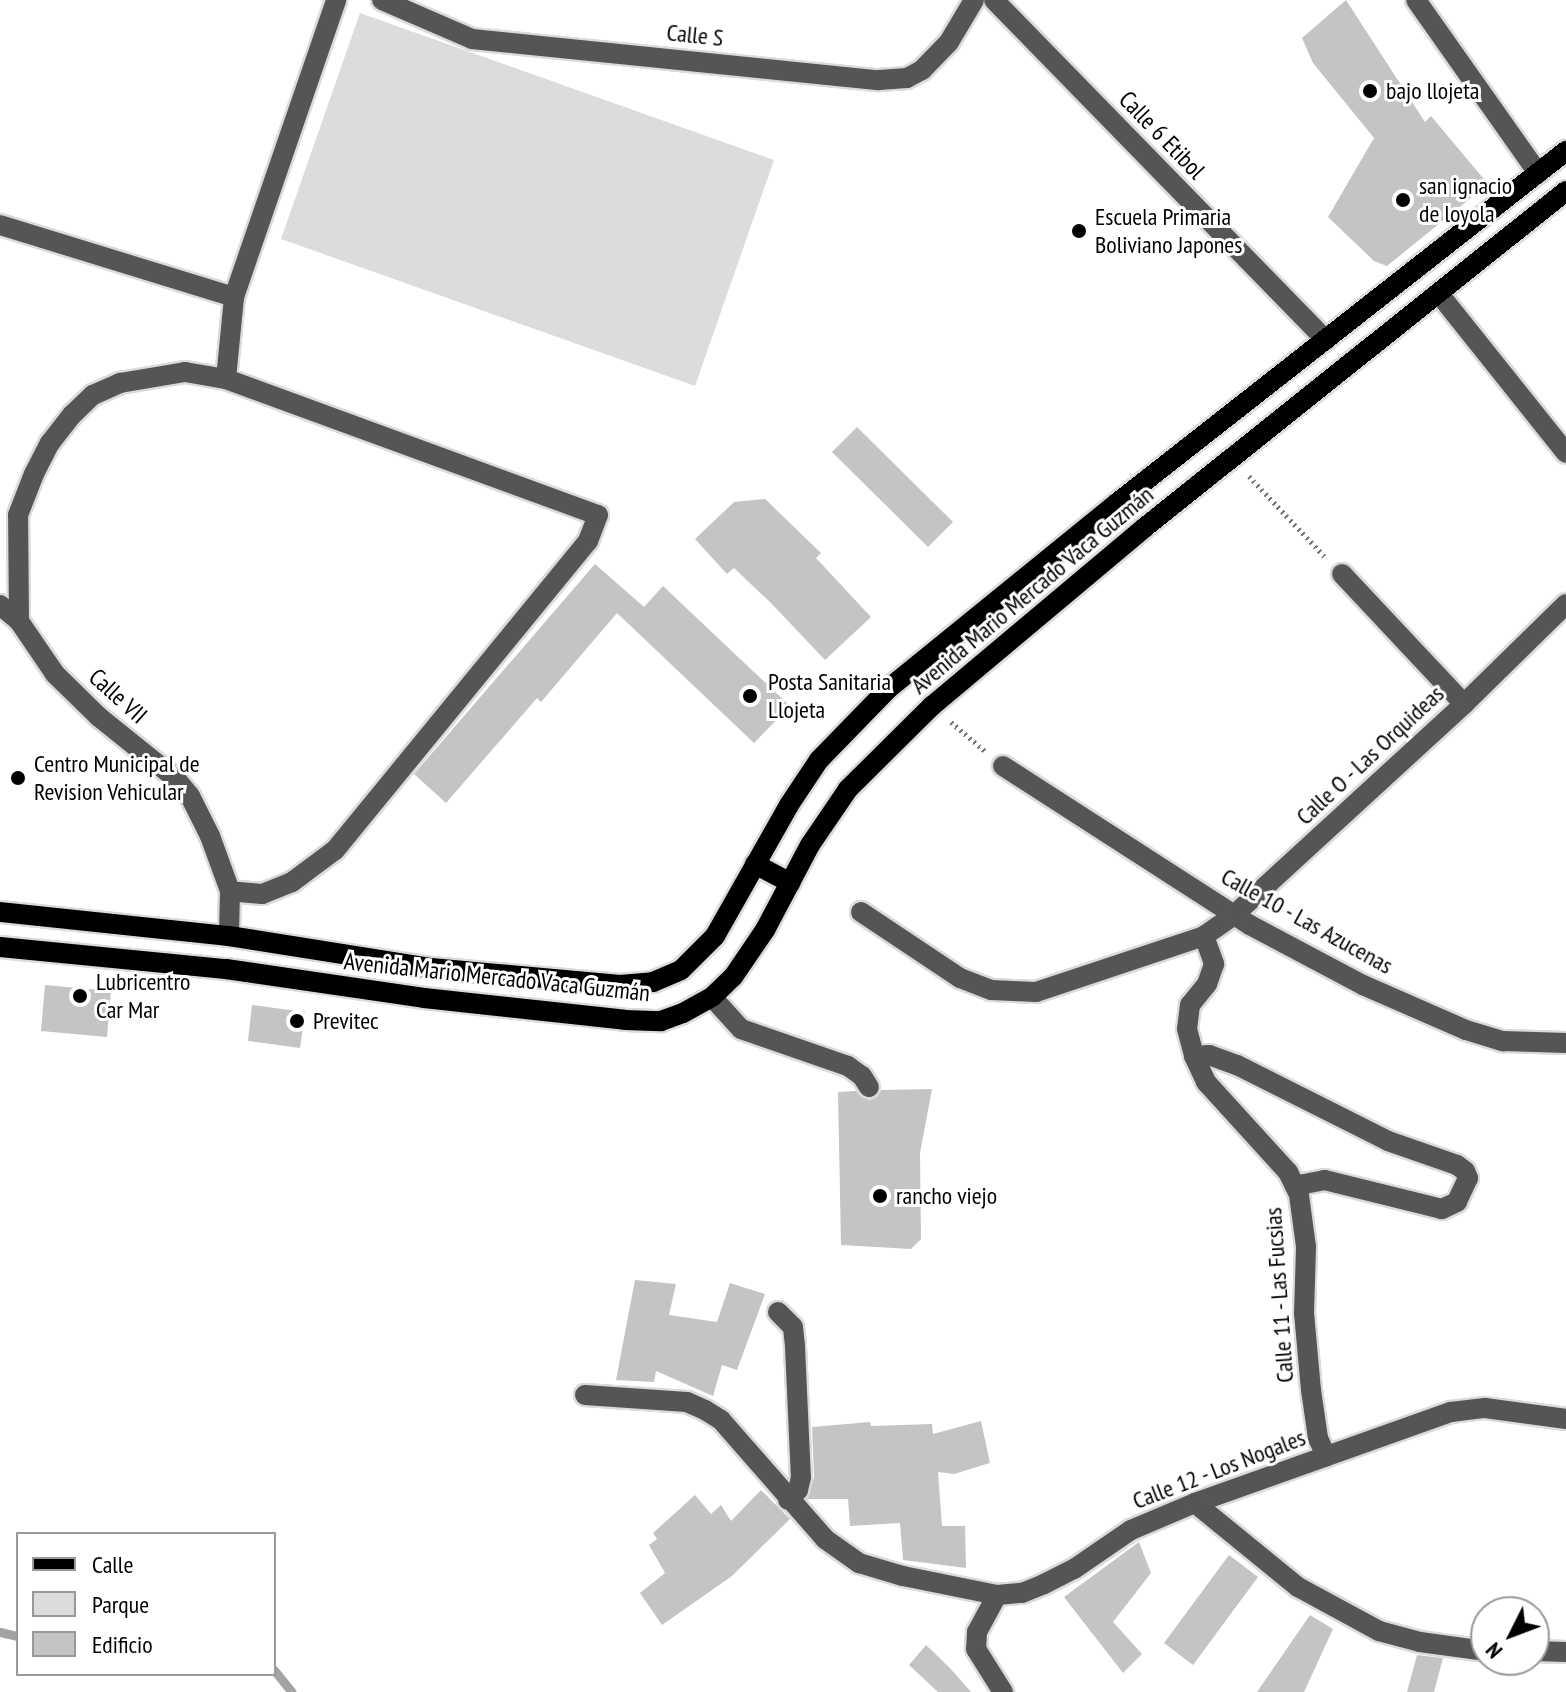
<!DOCTYPE html>
<meta charset="utf-8">
<style>
body{margin:0}
#map{position:relative;width:1566px;height:1692px;overflow:hidden;background:#fff;font-family:"PT Sans Narrow",sans-serif}
div>[style]{position:absolute}
[style*='--x']{left:calc(var(--x)*1px);top:calc(var(--y)*1px);width:calc(var(--w)*1px);rotate:calc(var(--a)*1deg)}
.green>*{inset:0;background:#dcdcdc}
.stream>*{height:9px;margin:-4.5px;padding:0 4.5px;transform-origin:4.5px;border-radius:4.5px;background:#a3a3a3}
.building>*{inset:0;background:#c4c4c4}
.path>*{height:5px;margin-top:-2.5px;transform-origin:0;background:repeating-linear-gradient(90deg,#777 0 2px,transparent 0 6px)}
.roads{filter:drop-shadow(2px 0 #dbdbdb) drop-shadow(-2px 0 #dbdbdb) drop-shadow(0 2px #dbdbdb) drop-shadow(0 -2px #dbdbdb)}
.minor>*{height:20px;margin:-10px;padding:0 10px;transform-origin:10px;border-radius:10px;background:#555}
.major>*{height:20px;margin:-10px;padding:0 10px;transform-origin:10px;border-radius:10px;background:#000}
.dots>*{width:22px;height:22px;translate:-50% -50%;box-sizing:border-box;border:4px solid #fff;border-radius:50%}
span{translate:-50% -50%;white-space:nowrap;text-align:center;line-height:1.15;-webkit-text-stroke:6px #fff;paint-order:stroke}
.street-label{font-size:24px;color:#000}
.poi-label{font-size:24px;color:#000}
.left{translate:0 -50%;text-align:left}
.legend{position:absolute;left:16px;top:1532px;width:260px;height:144px;box-sizing:border-box;background:#fff;border:2px solid #999;margin:0;padding:10px 14px;list-style:none;font-size:24px;color:#000}
.legend li{display:flex;align-items:center;gap:16px;height:40px}
.legend b{width:40px;border:2px solid #999}
.north{position:absolute;left:1470px;top:1596px;width:80px;height:80px;box-sizing:border-box;background:#fff;border:2px solid #999;border-radius:50%;rotate:228deg;font-size:22px;font-weight:700;line-height:32px;text-align:center;color:#000}
.north::after{content:'';display:block;margin:auto;width:28px;height:36px;background:#000;clip-path:polygon(50% 0,100% 100%,50% 72%,0 100%)}
</style>
<div id="map">
<div class="green">
<div style="clip-path:polygon(360px 13px,774px 160px,695px 386px,281px 239px)"></div>
</div>
<div class="stream">
<div style="--x:0;--y:1632;--w:18;--a:13"></div>
<div style="--x:274;--y:1670;--w:28;--a:51"></div>
</div>
<div class="building">
<div style="clip-path:polygon(1346px 0,1425px 122px,1431px 116px,1488px 184px,1387px 266px,1374px 261px,1328px 217px,1374px 138px,1313px 63px,1302px 38px)"></div>
<div style="clip-path:polygon(857px 427px,953px 522px,928px 547px,832px 452px)"></div>
<div style="clip-path:polygon(765px 499px,821px 553px,816px 558px,871px 617px,825px 660px,771px 603px,734px 568px,727px 574px,695px 539px,734px 502px)"></div>
<div style="clip-path:polygon(595px 564px,644px 607px,663px 586px,790px 706px,754px 743px,617px 613px,541px 702px,537px 698px,446px 803px,414px 774px)"></div>
<div style="clip-path:polygon(45px 985px,111px 991px,107px 1037px,41px 1031px)"></div>
<div style="clip-path:polygon(252px 1005px,305px 1012px,300px 1048px,248px 1041px)"></div>
<div style="clip-path:polygon(932px 1089px,920px 1153px,921px 1239px,911px 1249px,841px 1245px,838px 1092px,856px 1091px,869px 1100px,877px 1097px,881px 1090px)"></div>
<div style="clip-path:polygon(635px 1280px,676px 1284px,669px 1315px,717px 1322px,730px 1283px,765px 1294px,737px 1370px,722px 1365px,713px 1396px,656px 1371px,654px 1382px,616px 1380px)"></div>
<div style="clip-path:polygon(981px 1421px,990px 1463px,954px 1474px,938px 1472px,942px 1526px,965px 1526px,966px 1568px,903px 1560px,900px 1523px,850px 1526px,848px 1499px,807px 1499px,814px 1477px,812px 1427px,870px 1422px,871px 1426px,932px 1424px,933px 1434px)"></div>
<div style="clip-path:polygon(761px 1490px,790px 1519px,732px 1576px,662px 1625px,640px 1593px,665px 1573px,649px 1545px,657px 1539px,653px 1533px,695px 1495px,711px 1514px,721px 1505px,731px 1521px)"></div>
<div style="clip-path:polygon(1139px 1542px,1151px 1573px,1113px 1622px,1142px 1654px,1123px 1673px,1064px 1597px)"></div>
<div style="clip-path:polygon(1229px 1555px,1258px 1577px,1193px 1665px,1164px 1643px)"></div>
<div style="clip-path:polygon(1310px 1615px,1333px 1629px,1304px 1692px,1257px 1692px)"></div>
<div style="clip-path:polygon(926px 1645px,949px 1667px,971px 1692px,938px 1692px,909px 1665px)"></div>
<div style="clip-path:polygon(1417px 1655px,1443px 1658px,1434px 1692px,1407px 1692px)"></div>
</div>
<div class="path">
<div style="--x:1249;--y:476;--w:110;--a:46.8"></div>
<div style="--x:951;--y:722;--w:46;--a:40.6"></div>
</div>
<div class="roads">
<div class="minor">
<div style="--x:382;--y:0;--w:98;--a:23.4"></div>
<div style="--x:472;--y:39;--w:409;--a:5.8"></div>
<div style="--x:879;--y:80;--w:28;--a:-4"></div>
<div style="--x:907;--y:78;--w:17;--a:-28"></div>
<div style="--x:922;--y:70;--w:39;--a:-46"></div>
<div style="--x:949;--y:42;--w:49;--a:-59.2"></div>
<div style="--x:994;--y:0;--w:475;--a:45.7"></div>
<div style="--x:1416;--y:0;--w:212;--a:54.8"></div>
<div style="--x:0;--y:225;--w:245;--a:17.1"></div>
<div style="--x:1440;--y:295;--w:202;--a:51.4"></div>
<div style="--x:226;--y:379;--w:82;--a:-84.4"></div>
<div style="--x:234;--y:297;--w:314;--a:-71"></div>
<div style="--x:1342;--y:574;--w:178;--a:46.8"></div>
<div style="--x:0;--y:605;--w:25;--a:40"></div>
<div style="--x:19;--y:621;--w:64;--a:55.8"></div>
<div style="--x:55;--y:674;--w:62;--a:44.3"></div>
<div style="--x:99;--y:717;--w:97;--a:38.8"></div>
<div style="--x:175;--y:778;--w:23;--a:50"></div>
<div style="--x:190;--y:796;--w:45;--a:63.4"></div>
<div style="--x:210;--y:836;--w:59;--a:70"></div>
<div style="--x:230;--y:891;--w:45;--a:91.3"></div>
<div style="--x:19;--y:621;--w:106;--a:-90.5"></div>
<div style="--x:18;--y:515;--w:44;--a:-68.7"></div>
<div style="--x:34;--y:474;--w:35;--a:-63"></div>
<div style="--x:50;--y:443;--w:36;--a:-52"></div>
<div style="--x:72;--y:415;--w:29;--a:-44"></div>
<div style="--x:93;--y:395;--w:30;--a:-24"></div>
<div style="--x:120;--y:383;--w:66;--a:-9.6"></div>
<div style="--x:185;--y:372;--w:42;--a:9.7"></div>
<div style="--x:226;--y:379;--w:396;--a:20.1"></div>
<div style="--x:598;--y:515;--w:28;--a:111"></div>
<div style="--x:588;--y:541;--w:399;--a:129.3"></div>
<div style="--x:335;--y:850;--w:54;--a:143.3"></div>
<div style="--x:292;--y:882;--w:32;--a:158"></div>
<div style="--x:262;--y:894;--w:32;--a:-175"></div>
<div style="--x:1003;--y:766;--w:294;--a:32.8"></div>
<div style="--x:1250;--y:925;--w:128;--a:28"></div>
<div style="--x:1363;--y:985;--w:112;--a:23.6"></div>
<div style="--x:1466;--y:1030;--w:39;--a:17"></div>
<div style="--x:1503;--y:1041;--w:63;--a:1.8"></div>
<div style="--x:861;--y:912;--w:119;--a:33.7"></div>
<div style="--x:960;--y:978;--w:33;--a:21"></div>
<div style="--x:991;--y:990;--w:45;--a:2.5"></div>
<div style="--x:1036;--y:992;--w:177;--a:-18.4"></div>
<div style="--x:1204;--y:936;--w:38;--a:-35"></div>
<div style="--x:1235;--y:914;--w:311;--a:-42.5"></div>
<div style="--x:1464;--y:704;--w:143;--a:-44.4"></div>
<div style="--x:1204;--y:936;--w:30;--a:70"></div>
<div style="--x:1214;--y:964;--w:21;--a:109"></div>
<div style="--x:1207;--y:984;--w:27;--a:129"></div>
<div style="--x:1190;--y:1005;--w:24;--a:97"></div>
<div style="--x:1187;--y:1029;--w:28;--a:75"></div>
<div style="--x:1194;--y:1056;--w:29;--a:65"></div>
<div style="--x:1206;--y:1082;--w:122;--a:47.7"></div>
<div style="--x:1288;--y:1172;--w:25;--a:64"></div>
<div style="--x:1299;--y:1195;--w:52;--a:82.3"></div>
<div style="--x:1306;--y:1247;--w:66;--a:91.7"></div>
<div style="--x:1304;--y:1313;--w:77;--a:84.8"></div>
<div style="--x:1311;--y:1390;--w:49;--a:81.7"></div>
<div style="--x:1318;--y:1438;--w:20;--a:66"></div>
<div style="--x:712;--y:997;--w:43;--a:47.8"></div>
<div style="--x:741;--y:1029;--w:113;--a:19.1"></div>
<div style="--x:848;--y:1066;--w:17;--a:36"></div>
<div style="--x:862;--y:1076;--w:13;--a:58"></div>
<div style="--x:1194;--y:1056;--w:15;--a:-4"></div>
<div style="--x:1209;--y:1055;--w:30;--a:20"></div>
<div style="--x:1237;--y:1065;--w:169;--a:26.7"></div>
<div style="--x:1388;--y:1141;--w:73;--a:19.2"></div>
<div style="--x:1457;--y:1165;--w:10;--a:37"></div>
<div style="--x:1465;--y:1171;--w:8;--a:67"></div>
<div style="--x:1468;--y:1178;--w:26;--a:115"></div>
<div style="--x:1457;--y:1202;--w:17;--a:155"></div>
<div style="--x:1442;--y:1209;--w:121;--a:-166.1"></div>
<div style="--x:1325;--y:1180;--w:31;--a:169"></div>
<div style="--x:778;--y:1312;--w:21;--a:45"></div>
<div style="--x:793;--y:1327;--w:20;--a:84"></div>
<div style="--x:795;--y:1347;--w:130;--a:87.4"></div>
<div style="--x:801;--y:1477;--w:13;--a:103"></div>
<div style="--x:798;--y:1490;--w:14;--a:135"></div>
<div style="--x:585;--y:1395;--w:102;--a:3.9"></div>
<div style="--x:687;--y:1402;--w:20;--a:24"></div>
<div style="--x:705;--y:1410;--w:19;--a:32"></div>
<div style="--x:721;--y:1420;--w:158;--a:48.8"></div>
<div style="--x:825;--y:1539;--w:42;--a:35.2"></div>
<div style="--x:859;--y:1563;--w:46;--a:16.5"></div>
<div style="--x:903;--y:1576;--w:96;--a:11.4"></div>
<div style="--x:997;--y:1595;--w:25;--a:-5"></div>
<div style="--x:1022;--y:1593;--w:24;--a:-22"></div>
<div style="--x:1044;--y:1584;--w:34;--a:-27"></div>
<div style="--x:1074;--y:1569;--w:69;--a:-34.4"></div>
<div style="--x:1131;--y:1530;--w:69;--a:-22.9"></div>
<div style="--x:1195;--y:1503;--w:272;--a:-19.6"></div>
<div style="--x:1451;--y:1412;--w:34;--a:-7"></div>
<div style="--x:1485;--y:1408;--w:82;--a:7.7"></div>
<div style="--x:1195;--y:1503;--w:133;--a:39.2"></div>
<div style="--x:1298;--y:1587;--w:92;--a:28.5"></div>
<div style="--x:1379;--y:1631;--w:42;--a:15"></div>
<div style="--x:1420;--y:1642;--w:67;--a:7.8"></div>
<div style="--x:997;--y:1595;--w:42;--a:118.4"></div>
<div style="--x:977;--y:1632;--w:17;--a:93"></div>
<div style="--x:976;--y:1649;--w:51;--a:57.9"></div>
<div style="--x:1534;--y:1651;--w:32;--a:2"></div>
</div>
<div class="major">
<div style="--x:755;--y:864;--w:40;--a:28"></div>
<div style="--x:0;--y:912;--w:230;--a:6"></div>
<div style="--x:229;--y:936;--w:205;--a:9"></div>
<div style="--x:431;--y:968;--w:190;--a:5.1"></div>
<div style="--x:620;--y:985;--w:33;--a:-5"></div>
<div style="--x:653;--y:982;--w:30;--a:-23"></div>
<div style="--x:681;--y:970;--w:48;--a:-45"></div>
<div style="--x:715;--y:936;--w:150;--a:-60.5"></div>
<div style="--x:789;--y:805;--w:54;--a:-56.3"></div>
<div style="--x:819;--y:760;--w:99;--a:-45.8"></div>
<div style="--x:888;--y:689;--w:295;--a:-39.1"></div>
<div style="--x:1117;--y:503;--w:571;--a:-38.1"></div>
<div style="--x:0;--y:947;--w:227;--a:5.6"></div>
<div style="--x:226;--y:969;--w:200;--a:8.3"></div>
<div style="--x:424;--y:998;--w:202;--a:6.2"></div>
<div style="--x:625;--y:1020;--w:36;--a:2"></div>
<div style="--x:661;--y:1021;--w:23;--a:-20"></div>
<div style="--x:683;--y:1013;--w:33;--a:-29"></div>
<div style="--x:712;--y:997;--w:29;--a:-44"></div>
<div style="--x:733;--y:977;--w:57;--a:-55.8"></div>
<div style="--x:765;--y:930;--w:96;--a:-62.1"></div>
<div style="--x:810;--y:845;--w:68;--a:-55.8"></div>
<div style="--x:848;--y:789;--w:118;--a:-44.7"></div>
<div style="--x:932;--y:706;--w:277;--a:-40"></div>
<div style="--x:1144;--y:528;--w:540;--a:-38.61"></div>
</div>
</div>
<div class="dots">
<div style="left:1370px;top:91px;background:#000"></div>
<div style="left:1403px;top:200px;background:#000"></div>
<div style="left:1079px;top:231px;background:#000"></div>
<div style="left:750px;top:696px;background:#000"></div>
<div style="left:18px;top:778px;background:#000"></div>
<div style="left:80px;top:996px;background:#000"></div>
<div style="left:297px;top:1021px;background:#000"></div>
<div style="left:880px;top:1196px;background:#000"></div>
</div>
<div class="street-label">
<span style="left:695px;top:35px;rotate:6deg">Calle S</span>
<span style="left:1162px;top:135px;rotate:46deg">Calle 6 Etibol</span>
<span style="left:1032px;top:590px;rotate:-40deg">Avenida Mario Mercado Vaca Guzmán</span>
<span style="left:118px;top:696px;rotate:42deg">Calle VII</span>
<span style="left:1370px;top:755px;rotate:-43deg">Calle O - Las Orquideas</span>
<span style="left:1307px;top:921px;rotate:29deg">Calle 10 - Las Azucenas</span>
<span style="left:497px;top:977px;rotate:6deg">Avenida Mario Mercado Vaca Guzmán</span>
<span style="left:1279px;top:1295px;rotate:-94deg">Calle 11 - Las Fucsias</span>
<span style="left:1219px;top:1469px;rotate:-21deg">Calle 12 - Los Nogales</span>
</div>
<div class="poi-label">
<span class="left" style="left:1386px;top:91px">bajo llojeta</span>
<span class="left" style="left:1419px;top:200px">san ignacio<br>de loyola</span>
<span class="left" style="left:1095px;top:231px">Escuela Primaria<br>Boliviano Japones</span>
<span class="left" style="left:768px;top:696px">Posta Sanitaria<br>Llojeta</span>
<span class="left" style="left:34px;top:778px">Centro Municipal de<br>Revision Vehicular</span>
<span class="left" style="left:96px;top:996px">Lubricentro<br>Car Mar</span>
<span class="left" style="left:313px;top:1021px">Previtec</span>
<span class="left" style="left:896px;top:1196px">rancho viejo</span>
</div>
<ul class="legend">
<li><b style="height:10px;background:#000"></b>Calle</li>
<li><b style="height:22px;background:#dcdcdc"></b>Parque</li>
<li><b style="height:22px;background:#c4c4c4"></b>Edificio</li>
</ul>
<div class="north">N</div>
</div>
